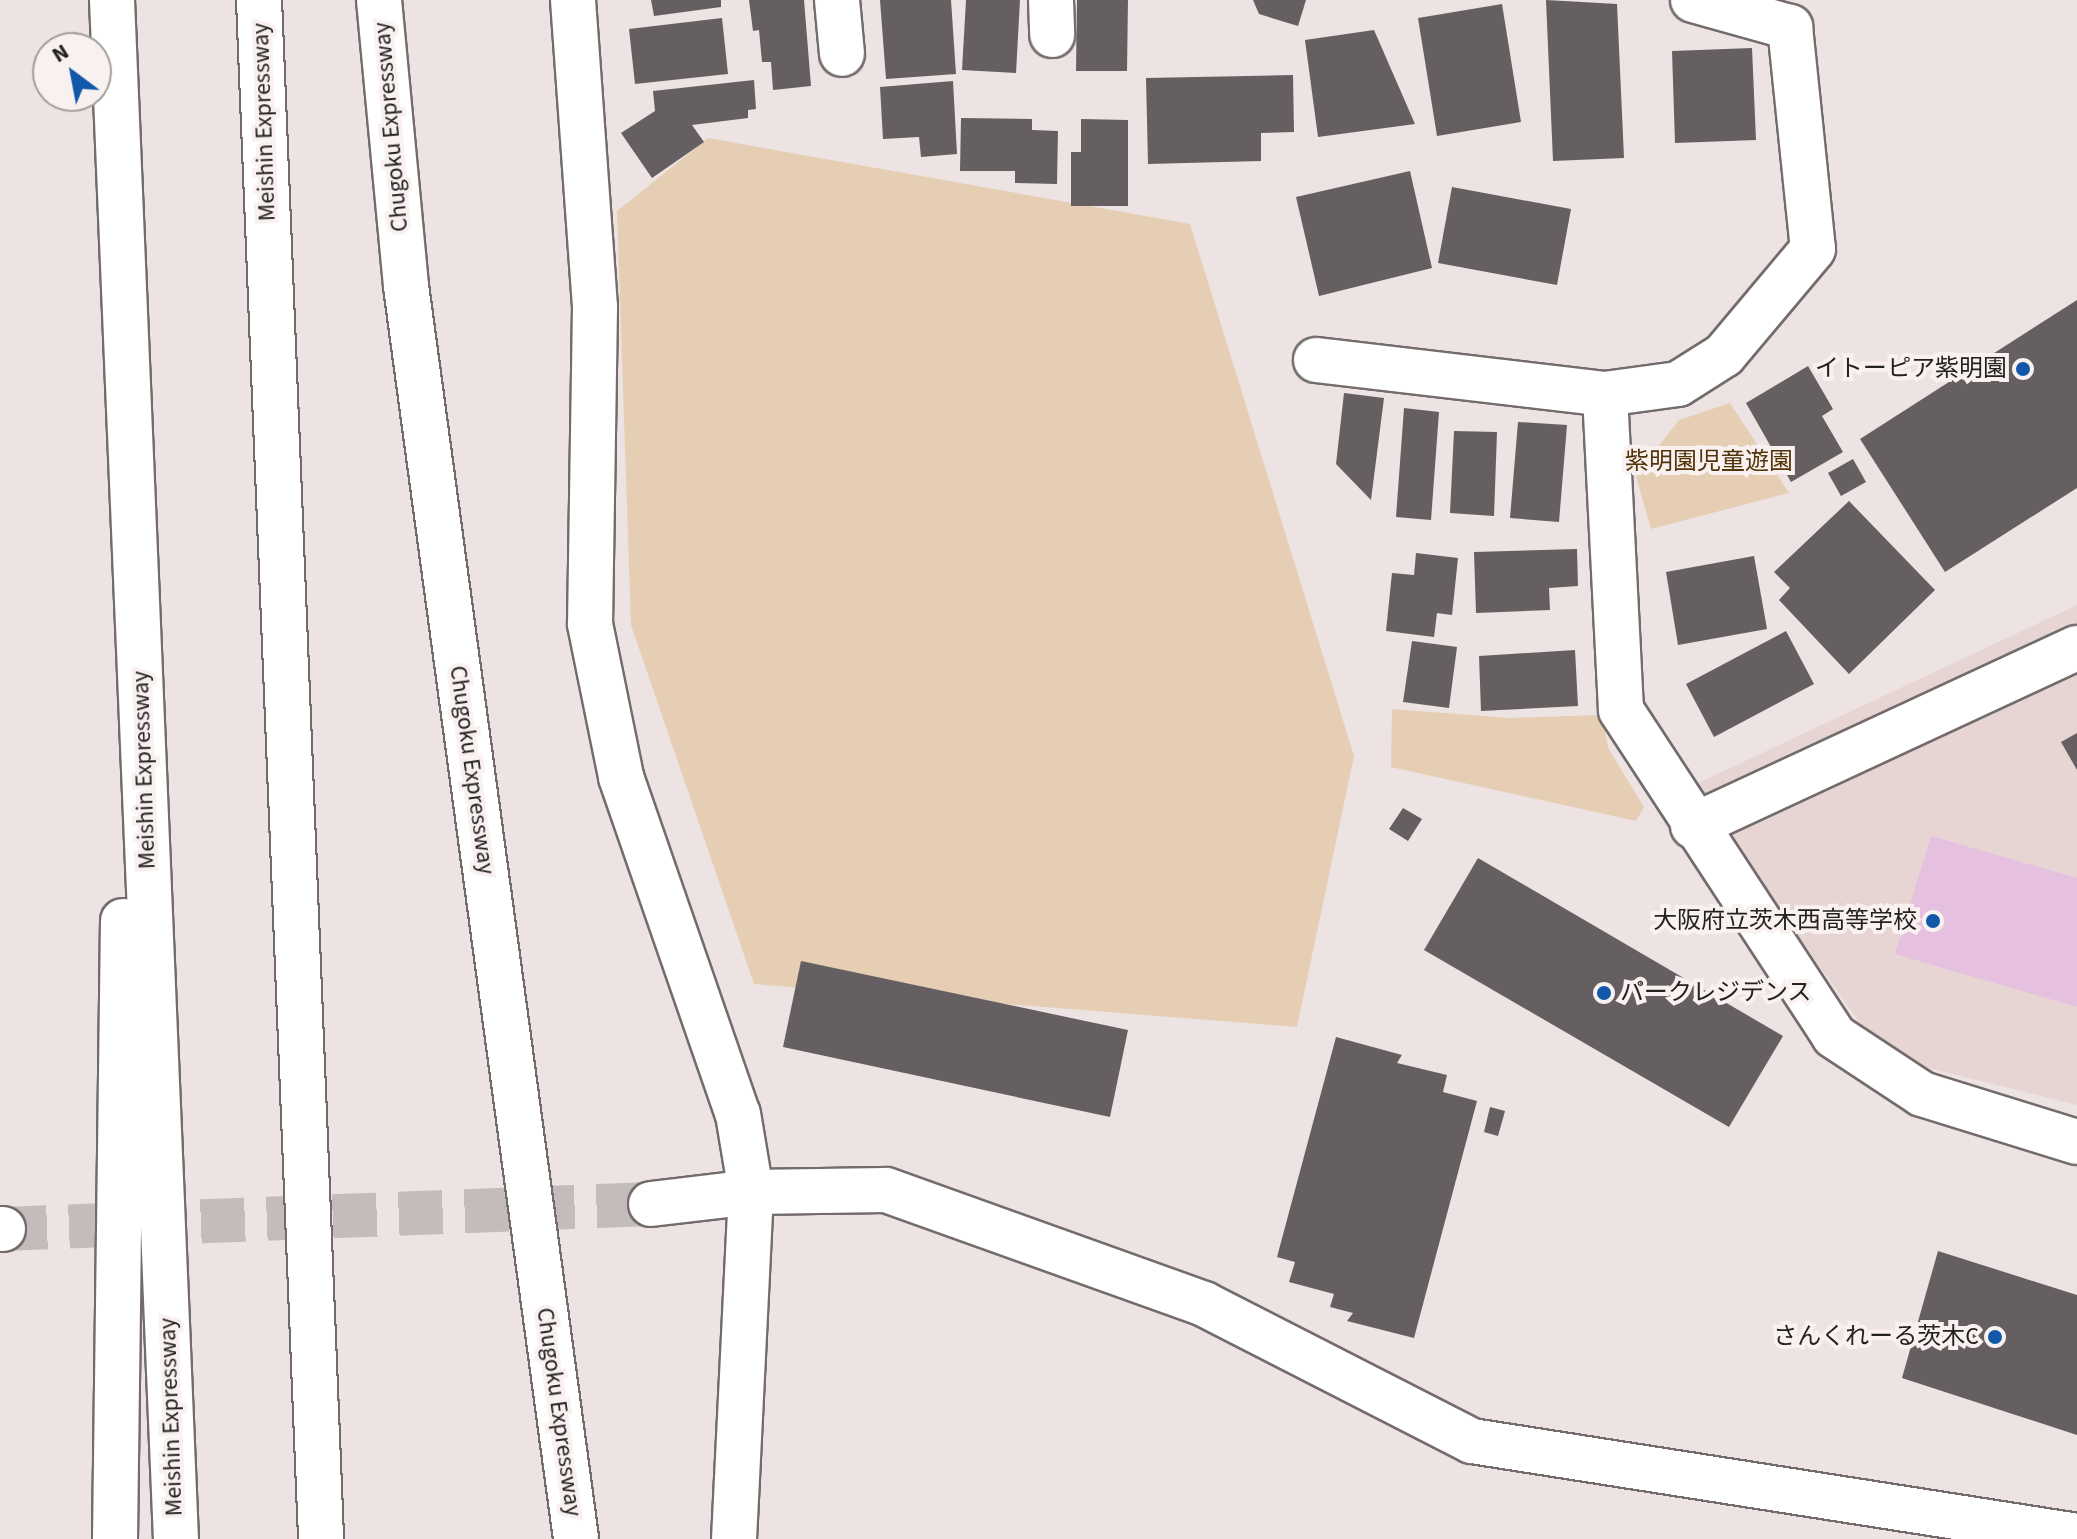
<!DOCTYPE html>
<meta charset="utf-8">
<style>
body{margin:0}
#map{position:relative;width:2077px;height:1539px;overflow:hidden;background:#ece3e2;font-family:"Source Sans 3","Noto Sans JP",sans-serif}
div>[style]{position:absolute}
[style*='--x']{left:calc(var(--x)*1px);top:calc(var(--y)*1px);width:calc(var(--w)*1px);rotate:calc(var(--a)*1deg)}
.built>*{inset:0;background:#e7d5d4}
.green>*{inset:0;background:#e5ceb4}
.water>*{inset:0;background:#e5c1df}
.building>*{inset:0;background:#665f61}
.minor-tunnel>*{height:44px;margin-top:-22px;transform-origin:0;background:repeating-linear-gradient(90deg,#c4bcbb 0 44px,transparent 0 66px)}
.roads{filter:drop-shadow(2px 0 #746c6c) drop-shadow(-2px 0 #746c6c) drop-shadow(0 2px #746c6c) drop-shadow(0 -2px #746c6c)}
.minor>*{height:44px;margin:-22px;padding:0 22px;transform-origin:22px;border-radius:22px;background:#fff}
.highway>*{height:44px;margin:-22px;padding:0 22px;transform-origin:22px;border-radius:22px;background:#fff}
.dots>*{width:22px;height:22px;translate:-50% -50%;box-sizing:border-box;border:4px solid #f9f0f0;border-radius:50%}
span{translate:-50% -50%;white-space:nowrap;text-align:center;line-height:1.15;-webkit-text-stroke:8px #f9f0f0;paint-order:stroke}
.street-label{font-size:24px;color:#242121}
.poi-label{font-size:24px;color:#242121}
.right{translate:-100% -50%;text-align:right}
.left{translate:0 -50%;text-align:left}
.park-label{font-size:24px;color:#513408}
.north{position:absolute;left:32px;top:32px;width:80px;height:80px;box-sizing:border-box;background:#f9f0f0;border:2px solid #a49d9d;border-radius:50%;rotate:328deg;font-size:22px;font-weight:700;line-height:32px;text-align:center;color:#242121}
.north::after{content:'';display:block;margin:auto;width:28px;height:36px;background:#1358a8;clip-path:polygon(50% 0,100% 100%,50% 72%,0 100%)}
</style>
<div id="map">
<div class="built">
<div style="clip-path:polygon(2077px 605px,2077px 1105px,1884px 1057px,1692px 786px)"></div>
</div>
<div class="green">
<div style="clip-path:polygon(708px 138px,1190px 224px,1354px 756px,1297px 1027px,754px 984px,631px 625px,617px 211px)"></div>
<div style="clip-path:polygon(1730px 403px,1789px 493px,1651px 529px,1636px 476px,1679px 420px)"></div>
<div style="clip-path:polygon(1392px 709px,1509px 718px,1602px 715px,1608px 748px,1644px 807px,1636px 821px,1391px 767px)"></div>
</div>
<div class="water">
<div style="clip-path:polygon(1931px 836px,2077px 878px,2077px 1007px,1895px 954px)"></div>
</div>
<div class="building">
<div style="clip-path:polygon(651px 0,721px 0,721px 7px,654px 16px)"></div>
<div style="clip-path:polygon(749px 0,804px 0,811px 86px,773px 90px,771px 62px,762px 62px,759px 30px,753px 31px)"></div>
<div style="clip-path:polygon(880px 0,951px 0,956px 74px,886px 79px)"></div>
<div style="clip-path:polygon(966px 0,1020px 0,1016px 73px,962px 70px)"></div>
<div style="clip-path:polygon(1077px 0,1128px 0,1127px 71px,1076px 71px)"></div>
<div style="clip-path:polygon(1253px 0,1306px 0,1298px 26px,1259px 14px)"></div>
<div style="clip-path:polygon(1546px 0,1617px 4px,1624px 158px,1553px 161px)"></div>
<div style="clip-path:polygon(1502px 4px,1521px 122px,1437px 136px,1418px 18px)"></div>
<div style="clip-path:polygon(722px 18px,728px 74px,635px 84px,629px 29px)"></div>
<div style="clip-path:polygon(1374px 30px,1415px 124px,1318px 137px,1305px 40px)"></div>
<div style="clip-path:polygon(1752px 48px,1756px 140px,1675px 143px,1672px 51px)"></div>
<div style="clip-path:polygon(1293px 75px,1294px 132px,1261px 133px,1261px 161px,1148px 164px,1146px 78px)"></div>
<div style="clip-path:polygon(754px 80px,756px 109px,748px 110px,748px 118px,692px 125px,704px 142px,652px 178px,621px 133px,655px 111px,653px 91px)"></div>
<div style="clip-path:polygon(953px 81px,957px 154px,921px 157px,919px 137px,883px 139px,880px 87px)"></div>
<div style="clip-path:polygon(961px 118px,1032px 119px,1032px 130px,1058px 131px,1057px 184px,1015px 183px,1015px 171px,960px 171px)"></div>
<div style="clip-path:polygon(1081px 119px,1128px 120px,1128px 206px,1071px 206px,1071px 152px,1081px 152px)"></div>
<div style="clip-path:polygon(1410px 171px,1432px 268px,1319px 296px,1296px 197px)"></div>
<div style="clip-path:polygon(1452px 187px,1571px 209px,1557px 285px,1438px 263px)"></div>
<div style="clip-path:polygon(2077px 300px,2077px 488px,1945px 572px,1860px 439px)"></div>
<div style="clip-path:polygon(1808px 366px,1833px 409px,1822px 416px,1843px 452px,1791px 482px,1746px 403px)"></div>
<div style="clip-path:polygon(1344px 393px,1384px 398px,1371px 500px,1336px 464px)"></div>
<div style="clip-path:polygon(1404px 408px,1439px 412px,1431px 520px,1396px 517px)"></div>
<div style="clip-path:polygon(1518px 422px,1567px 425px,1559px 522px,1510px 518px)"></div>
<div style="clip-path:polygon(1454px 431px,1497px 432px,1494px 516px,1450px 513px)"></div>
<div style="clip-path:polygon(1853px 459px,1866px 482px,1841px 496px,1828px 473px)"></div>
<div style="clip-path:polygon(1849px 501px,1935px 590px,1849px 674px,1779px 600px,1790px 588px,1774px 572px)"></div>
<div style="clip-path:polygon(1577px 549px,1578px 586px,1549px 588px,1550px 610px,1476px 613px,1474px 552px)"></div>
<div style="clip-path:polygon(1416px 553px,1458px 558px,1452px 615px,1437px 613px,1434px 637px,1386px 631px,1392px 573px,1414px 575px)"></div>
<div style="clip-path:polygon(1754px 556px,1767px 629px,1678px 645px,1666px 572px)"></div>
<div style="clip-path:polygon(1786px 631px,1814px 684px,1714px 737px,1686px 684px)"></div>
<div style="clip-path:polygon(1412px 641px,1457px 647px,1449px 708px,1403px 702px)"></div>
<div style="clip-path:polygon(1575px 650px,1578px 706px,1481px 711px,1479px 656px)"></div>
<div style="clip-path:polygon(2077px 733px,2077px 770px,2061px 742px)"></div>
<div style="clip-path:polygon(1403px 808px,1422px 819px,1408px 841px,1389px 829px)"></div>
<div style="clip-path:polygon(1478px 858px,1783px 1036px,1729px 1127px,1424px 950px)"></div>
<div style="clip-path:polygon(801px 961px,1128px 1030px,1110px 1117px,783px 1047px)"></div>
<div style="clip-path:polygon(1336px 1037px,1402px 1055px,1397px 1063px,1447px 1075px,1443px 1092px,1477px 1101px,1414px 1338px,1347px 1321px,1353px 1313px,1330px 1307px,1334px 1294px,1289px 1282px,1295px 1262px,1277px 1257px)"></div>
<div style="clip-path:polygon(1490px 1107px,1505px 1111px,1498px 1136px,1484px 1132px)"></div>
<div style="clip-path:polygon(1938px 1251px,2077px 1295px,2077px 1435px,1902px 1378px)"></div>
</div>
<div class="minor-tunnel">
<div style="--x:3;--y:1229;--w:648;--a:-2.21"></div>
</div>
<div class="roads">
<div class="minor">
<div style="--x:573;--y:0;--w:308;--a:85.9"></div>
<div style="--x:595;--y:307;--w:317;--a:90.9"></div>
<div style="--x:590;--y:624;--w:156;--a:78.5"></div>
<div style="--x:621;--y:777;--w:357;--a:70.9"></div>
<div style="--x:738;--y:1114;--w:79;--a:80.5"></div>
<div style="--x:751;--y:1192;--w:347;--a:92.8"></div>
<div style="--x:837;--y:0;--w:54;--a:84.7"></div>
<div style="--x:1051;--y:0;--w:35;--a:88"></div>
<div style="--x:1693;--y:0;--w:101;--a:15.6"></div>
<div style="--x:1790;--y:27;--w:223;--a:84.1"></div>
<div style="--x:1813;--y:249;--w:138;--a:130"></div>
<div style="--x:1724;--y:355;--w:54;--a:147.8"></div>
<div style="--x:1678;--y:384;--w:74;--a:172.2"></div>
<div style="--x:1605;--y:394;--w:316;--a:87.1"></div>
<div style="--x:1621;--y:710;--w:389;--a:56.8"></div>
<div style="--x:1834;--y:1036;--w:105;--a:33.4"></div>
<div style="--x:1922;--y:1094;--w:162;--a:17.2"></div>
<div style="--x:1316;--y:360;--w:291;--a:6.7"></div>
<div style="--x:1693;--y:826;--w:423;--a:-24.9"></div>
<div style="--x:651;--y:1204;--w:101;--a:-6.8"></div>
<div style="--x:751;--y:1192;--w:135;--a:-0.8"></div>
<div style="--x:886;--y:1190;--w:338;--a:19.7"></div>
<div style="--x:1204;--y:1304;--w:301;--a:27.1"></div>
<div style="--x:1472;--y:1441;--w:612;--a:8.92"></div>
<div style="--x:0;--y:1229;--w:3;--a:0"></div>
</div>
<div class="highway">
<div style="--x:112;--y:0;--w:1540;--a:87.62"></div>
<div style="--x:259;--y:0;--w:1540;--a:87.69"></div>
<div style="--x:379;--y:0;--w:287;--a:84.6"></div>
<div style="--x:406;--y:286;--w:1264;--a:82.27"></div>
<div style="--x:115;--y:1539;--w:618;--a:-89.26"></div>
</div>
</div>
<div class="dots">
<div style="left:2023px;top:369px;background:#1358a8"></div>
<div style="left:1933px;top:921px;background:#1358a8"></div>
<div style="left:1604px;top:993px;background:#1358a8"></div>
<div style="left:1995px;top:1337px;background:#1358a8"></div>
</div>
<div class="street-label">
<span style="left:264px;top:122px;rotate:-92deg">Meishin Expressway</span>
<span style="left:391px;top:127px;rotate:-95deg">Chugoku Expressway</span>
<span style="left:144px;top:770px;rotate:-92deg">Meishin Expressway</span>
<span style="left:472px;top:770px;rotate:82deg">Chugoku Expressway</span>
<span style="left:559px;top:1412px;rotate:82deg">Chugoku Expressway</span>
<span style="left:171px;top:1417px;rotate:-92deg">Meishin Expressway</span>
</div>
<div class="poi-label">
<span class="right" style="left:2007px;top:369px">イトーピア紫明園</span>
<span class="right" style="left:1917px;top:921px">大阪府立茨木西高等学校</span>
<span class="left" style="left:1620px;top:993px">パークレジデンス</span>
<span class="right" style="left:1979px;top:1337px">さんくれーる茨木C</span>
</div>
<div class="park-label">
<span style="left:1709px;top:462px">紫明園児童遊園</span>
</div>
<div class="north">N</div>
</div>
